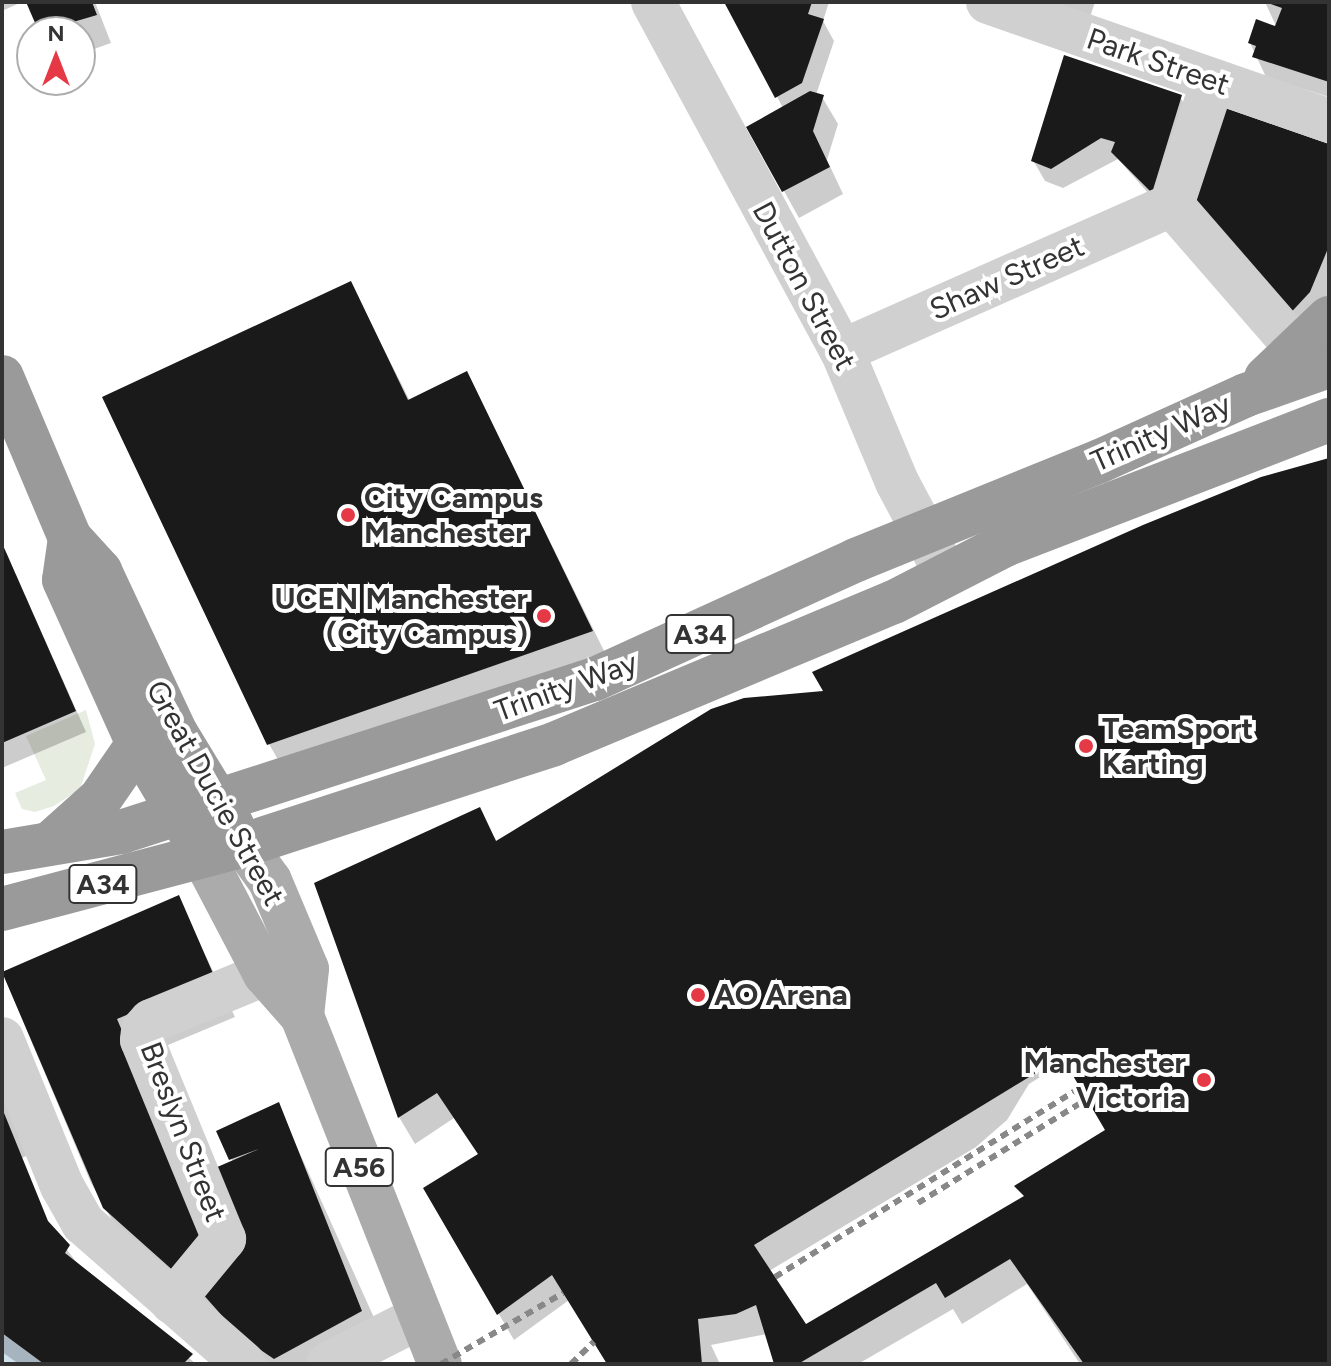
<!DOCTYPE html>
<style>
body{margin:0}
#map{position:relative;width:1331px;height:1366px;overflow:hidden;background:#fff;font-family:Figtree,sans-serif}
div>[style]{position:absolute}
[style*='--x']{left:calc(var(--x)*1px);top:calc(var(--y)*1px);width:calc(var(--w)*1px);rotate:calc(var(--a)*1deg)}
.green>*{inset:0;background:#e6ecdf}
.water>*{inset:0;background:#cfe2ee}
.shadow>*{inset:0;background:#0003}
.building>*{inset:0;background:#1a1a1a}
.minor>*{height:44px;margin:-22px;padding:0 22px;transform-origin:22px;border-radius:22px;background:#d0d0d0}
.major>*{height:44px;margin:-22px;padding:0 22px;transform-origin:22px;border-radius:22px;background:#ababab}
.highway>*{height:44px;margin:-22px;padding:0 22px;transform-origin:22px;border-radius:22px;background:#9a9a9a}
.rail>*{height:6px;margin-top:-3px;transform-origin:0;background:repeating-linear-gradient(90deg,#888 0 8px,transparent 0 14px)}
.dots>*{width:22px;height:22px;translate:-50% -50%;box-sizing:border-box;border:4px solid #fff;border-radius:50%}
span{translate:-50% -50%;white-space:nowrap;text-align:center;line-height:1.15;-webkit-text-stroke:8px #fff;paint-order:stroke}
.shield-label span{padding:2px 6px;background:#fff;border:2px solid;border-radius:6px;-webkit-text-stroke-width:0}
.shield-label{font-size:28px;color:#333;font-weight:700}
.street-label{font-size:30px;color:#333}
.poi-label{font-size:30px;color:#333;font-weight:700}
.left{translate:0 -50%;text-align:left}
.right{translate:-100% -50%;text-align:right}
.frame{position:absolute;inset:0;border:4px solid #333;pointer-events:none}
.north{position:absolute;left:16px;top:16px;width:80px;height:80px;box-sizing:border-box;background:#fff;border:2px solid #adadad;border-radius:50%;rotate:0deg;font-size:22px;font-weight:700;line-height:32px;text-align:center;color:#333}
.north::after{content:'';display:block;margin:auto;width:28px;height:36px;background:#e63946;clip-path:polygon(50% 0,100% 100%,50% 72%,0 100%)}
</style>
<div id="map">
<div class="green">
<div style="clip-path:polygon(86px 710px,95px 744px,80px 789px,54px 806px,35px 812px,22px 809px,15px 793px,46px 780px,26px 736px)"></div>
</div>
<div class="water">
<div style="clip-path:polygon(2px 1333px,44px 1364px,2px 1364px)"></div>
</div>
<div class="shadow">
<div style="clip-path:polygon(2px 2px,22px 2px,2px 11px)"></div>
<div style="clip-path:polygon(28px 2px,95px 2px,111px 43px,80px 54px,80px 32px,41px 32px)"></div>
<div style="clip-path:polygon(727px 2px,829px 2px,823px 21px,834px 41px,816px 95px,822px 97px,838px 124px,827px 160px,843px 194px,799px 218px,784px 191px,783px 108px)"></div>
<div style="clip-path:polygon(1022px 2px,1095px 2px,1087px 26px)"></div>
<div style="clip-path:polygon(1265px 2px,1329px 4px,1329px 97px,1266px 77px,1250px 43px,1277px 28px)"></div>
<div style="clip-path:polygon(1180px 97px,1192px 117px,1164px 211px,1118px 159px,1063px 188px,1045px 181px,1033px 160px)"></div>
<div style="clip-path:polygon(1329px 146px,1329px 289px,1321px 313px,1297px 339px,1207px 227px)"></div>
<div style="clip-path:polygon(351px 284px,410px 401px,467px 374px,613px 669px,291px 782px,269px 744px)"></div>
<div style="clip-path:polygon(evenodd,1329px 462px,1329px 1364px,1080px 1364px,1027px 1284px,962px 1324px,953px 1309px,858px 1364px,777px 1364px,767px 1334px,711px 1345px,720px 1364px,608px 1364px,569px 1300px,514px 1340px,426px 1189px,479px 1156px,454px 1118px,415px 1144px,399px 1117px,316px 884px,479px 810px,497px 842px,1329px 462px,1066px 1061px,1108px 1131px,1017px 1187px,1025px 1197px,806px 1326px,769px 1271px,976px 1147px,1007px 1120px,1029px 1084px,1066px 1061px)"></div>
<div style="clip-path:polygon(2px 544px,86px 732px,2px 768px)"></div>
<div style="clip-path:polygon(178px 898px,235px 1017px,137px 1058px,193px 1188px,233px 1162px,219px 1132px,278px 1105px,376px 1322px,318px 1364px,248px 1364px,134px 1259px,91px 1183px,3px 974px)"></div>
<div style="clip-path:polygon(2px 1087px,30px 1154px,22px 1158px,49px 1226px,80px 1267px,196px 1364px,19px 1364px,2px 1352px)"></div>
</div>
<div class="building">
<div style="clip-path:polygon(26px 2px,92px 2px,97px 15px,39px 32px)"></div>
<div style="clip-path:polygon(724px 2px,812px 2px,808px 14px,824px 19px,802px 83px,775px 98px)"></div>
<div style="clip-path:polygon(1265px 2px,1329px 2px,1329px 82px,1252px 57px,1256px 46px,1248px 43px,1256px 19px,1275px 26px,1282px 8px)"></div>
<div style="clip-path:polygon(1064px 55px,1182px 95px,1152px 193px,1111px 152px,1115px 142px,1101px 138px,1051px 169px,1031px 161px)"></div>
<div style="clip-path:polygon(810px 91px,824px 95px,813px 131px,830px 167px,782px 192px,746px 127px)"></div>
<div style="clip-path:polygon(1225px 108px,1329px 144px,1329px 246px,1310px 292px,1284px 320px,1193px 206px)"></div>
<div style="clip-path:polygon(351px 281px,408px 400px,467px 371px,593px 631px,267px 745px,102px 397px)"></div>
<div style="clip-path:polygon(evenodd,1329px 458px,1329px 1364px,1084px 1364px,1010px 1259px,945px 1298px,936px 1283px,798px 1364px,774px 1364px,756px 1305px,736px 1314px,698px 1319px,702px 1364px,607px 1364px,552px 1275px,497px 1315px,423px 1188px,478px 1154px,437px 1093px,398px 1118px,314px 883px,480px 807px,496px 841px,711px 709px,744px 698px,823px 691px,812px 672px,1143px 525px,1261px 477px,1329px 458px,1062px 1057px,1105px 1130px,1014px 1186px,1024px 1196px,806px 1324px,754px 1245px,1062px 1057px)"></div>
<div style="clip-path:polygon(2px 543px,76px 711px,2px 743px)"></div>
<div style="clip-path:polygon(179px 895px,215px 978px,117px 1019px,210px 1238px,177px 1274px,103px 1208px,2px 972px)"></div>
<div style="clip-path:polygon(279px 1102px,362px 1311px,274px 1359px,240px 1336px,201px 1292px,208px 1171px,259px 1149px,229px 1160px,216px 1131px)"></div>
<div style="clip-path:polygon(2px 1108px,48px 1221px,70px 1245px,65px 1253px,193px 1354px,183px 1364px,44px 1364px,2px 1333px)"></div>
</div>
<div class="minor">
<div style="--x:653;--y:2;--w:397;--a:61.6"></div>
<div style="--x:842;--y:351;--w:142;--a:67.2"></div>
<div style="--x:897;--y:482;--w:104;--a:62"></div>
<div style="--x:988;--y:2;--w:361;--a:19.2"></div>
<div style="--x:1172;--y:205;--w:194;--a:49"></div>
<div style="--x:1172;--y:205;--w:131;--a:-71.7"></div>
<div style="--x:842;--y:351;--w:361;--a:-23.9"></div>
<div style="--x:2;--y:1039;--w:159;--a:67.8"></div>
<div style="--x:62;--y:1186;--w:43;--a:60.4"></div>
<div style="--x:83;--y:1223;--w:214;--a:41.2"></div>
<div style="--x:172;--y:1302;--w:82;--a:-50.5"></div>
<div style="--x:224;--y:1239;--w:215;--a:-112.4"></div>
<div style="--x:142;--y:1040;--w:10;--a:-84"></div>
<div style="--x:143;--y:1030;--w:12;--a:-48"></div>
<div style="--x:151;--y:1021;--w:123;--a:-22.4"></div>
<div style="--x:328;--y:1364;--w:103;--a:-27.1"></div>
</div>
<div class="major">
<div style="--x:244;--y:845;--w:44;--a:54.2"></div>
<div style="--x:270;--y:881;--w:95;--a:67.2"></div>
<div style="--x:307;--y:969;--w:47;--a:96.1"></div>
<div style="--x:203;--y:856;--w:133;--a:62.3"></div>
<div style="--x:265;--y:974;--w:56;--a:48.6"></div>
<div style="--x:302;--y:1016;--w:374;--a:68.4"></div>
</div>
<div class="highway">
<div style="--x:2;--y:377;--w:175;--a:67.1"></div>
<div style="--x:70;--y:538;--w:45;--a:47.7"></div>
<div style="--x:100;--y:571;--w:179;--a:64.9"></div>
<div style="--x:176;--y:733;--w:108;--a:58.7"></div>
<div style="--x:1266;--y:378;--w:87;--a:-43.6"></div>
<div style="--x:70;--y:538;--w:42;--a:98.1"></div>
<div style="--x:64;--y:580;--w:180;--a:65.7"></div>
<div style="--x:138;--y:744;--w:108;--a:59.4"></div>
<div style="--x:53;--y:841;--w:63;--a:-41.8"></div>
<div style="--x:100;--y:799;--w:67;--a:-55.4"></div>
<div style="--x:2;--y:852;--w:121;--a:-9.5"></div>
<div style="--x:121;--y:832;--w:498;--a:-17.9"></div>
<div style="--x:595;--y:679;--w:287;--a:-24.5"></div>
<div style="--x:856;--y:560;--w:263;--a:-22.1"></div>
<div style="--x:1100;--y:461;--w:160;--a:-24.3"></div>
<div style="--x:1246;--y:395;--w:88;--a:-19.3"></div>
<div style="--x:2;--y:909;--w:250;--a:-14.8"></div>
<div style="--x:244;--y:845;--w:326;--a:-18"></div>
<div style="--x:554;--y:744;--w:368;--a:-22.7"></div>
<div style="--x:894;--y:602;--w:125;--a:-27.2"></div>
<div style="--x:1005;--y:545;--w:347;--a:-21.1"></div>
</div>
<div class="rail">
<div style="--x:918;--y:1203;--w:198;--a:-31.6"></div>
<div style="--x:775;--y:1277;--w:359;--a:-31.8"></div>
<div style="--x:441;--y:1364;--w:141;--a:-30.2"></div>
<div style="--x:571;--y:1364;--w:32;--a:-44"></div>
</div>
<div class="dots">
<div style="left:348px;top:515px;background:#e63946"></div>
<div style="left:544px;top:616px;background:#e63946"></div>
<div style="left:1086px;top:746px;background:#e63946"></div>
<div style="left:698px;top:995px;background:#e63946"></div>
<div style="left:1204px;top:1080px;background:#e63946"></div>
</div>
<div class="shield-label">
<span style="left:700px;top:634px">A34</span>
<span style="left:103px;top:884px">A34</span>
<span style="left:359px;top:1167px">A56</span>
</div>
<div class="street-label">
<span style="left:1158px;top:62px;rotate:19deg">Park Street</span>
<span style="left:1007px;top:278px;rotate:-24deg">Shaw Street</span>
<span style="left:804px;top:286px;rotate:62deg">Dutton Street</span>
<span style="left:1161px;top:433px;rotate:-24deg">Trinity Way</span>
<span style="left:566px;top:687px;rotate:-20deg">Trinity Way</span>
<span style="left:215px;top:793px;rotate:61deg">Great Ducie Street</span>
<span style="left:183px;top:1132px;rotate:69deg">Breslyn Street</span>
</div>
<div class="poi-label">
<span class="left" style="left:364px;top:515px">City Campus<br>Manchester</span>
<span class="right" style="left:528px;top:616px">UCEN Manchester<br>(City Campus)</span>
<span class="left" style="left:1102px;top:746px">TeamSport<br>Karting</span>
<span class="left" style="left:714px;top:995px">AO Arena</span>
<span class="right" style="left:1186px;top:1080px">Manchester<br>Victoria</span>
</div>
<div class="frame"></div>
<div class="north">N</div>
</div>
